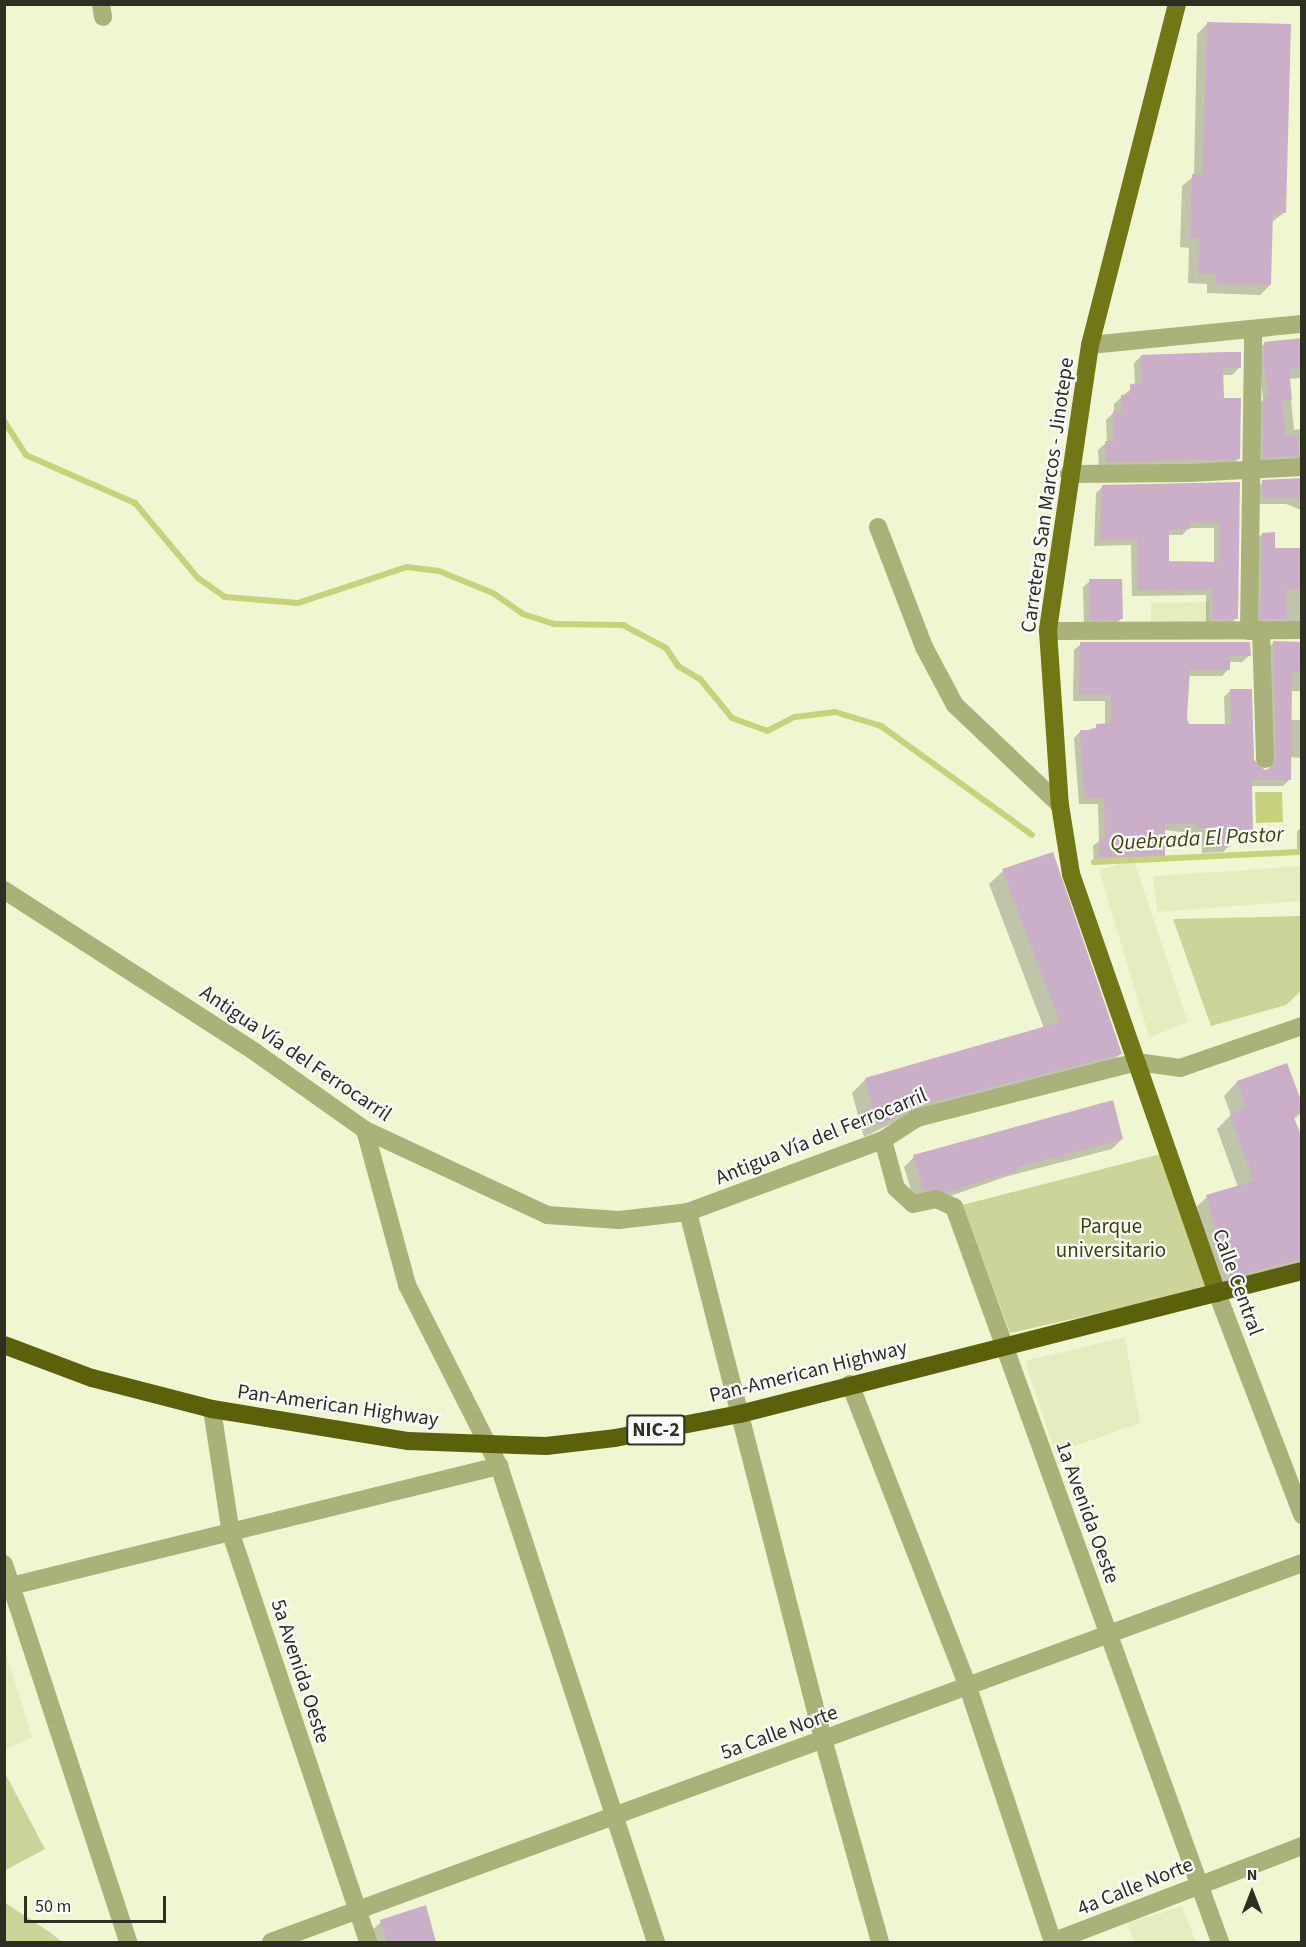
<!DOCTYPE html>
<meta charset="utf-8">
<style>
body{margin:0}
#map{position:relative;width:1306px;height:1947px;overflow:hidden;background:#f1f6d2;font-family:"Source Sans 3",sans-serif}
div>[style]{position:absolute}
[style*='--x']{left:calc(var(--x)*1px);top:calc(var(--y)*1px);width:calc(var(--w)*1px);rotate:calc(var(--a)*1deg)}
.built>*{inset:0;background:#e6ecc0}
.green>*{inset:0;background:#cdd499}
.water>*{inset:0;background:#c8d17b}
.shadow>*{inset:0;background:#0003}
.stream>*{height:6px;margin:-3px;padding:0 3px;transform-origin:3px;border-radius:3px;background:#c8d17b}
.building>*{inset:0;background:#cbaec7}
.minor>*{height:18px;margin:-9px;padding:0 9px;transform-origin:9px;border-radius:9px;background:#aab179}
.major>*{height:18px;margin:-9px;padding:0 9px;transform-origin:9px;border-radius:9px;background:#707714}
.highway>*{height:18px;margin:-9px;padding:0 9px;transform-origin:9px;border-radius:9px;background:#5b610a}
span{translate:-50% -50%;white-space:nowrap;text-align:center;line-height:1.15;-webkit-text-stroke:4.5px #fff;paint-order:stroke}
.shield-label span{padding:2px 4px;background:#fff;border:2px solid;border-radius:4px;-webkit-text-stroke-width:0}
.shield-label{font-size:20px;color:#2e2f22;font-weight:700}
.street-label{font-size:21px;color:#2e2f22}
.park-label{font-size:21px;color:#3f4300}
.water-label{font-size:22px;color:#3f4400;font-style:italic}
.frame{position:absolute;inset:0;border:6px solid #2e2f22;pointer-events:none}
.north{position:absolute;left:1222px;top:1863px;width:60px;height:60px;-webkit-text-stroke:4px #fff;paint-order:stroke;rotate:0deg;font-size:16px;font-weight:700;line-height:24px;text-align:center;color:#2e2f22}
.north::after{content:'';display:block;margin:auto;width:21px;height:27px;background:#2e2f22;clip-path:polygon(50% 0,100% 100%,50% 72%,0 100%)}
.scale{position:absolute;left:24px;top:1896px;width:142px;height:27px;box-sizing:border-box;border:3px solid #2e2f22;border-top:0;padding-left:8px;font-size:18px;line-height:21px;white-space:nowrap;color:#2e2f22;-webkit-text-stroke:4px #fff;paint-order:stroke}
</style>
<div id="map">
<div class="built">
<div style="clip-path:polygon(1210px 602px,1210px 623px,1151px 624px,1151px 603px)"></div>
<div style="clip-path:polygon(1134px 860px,1188px 1022px,1149px 1038px,1099px 870px)"></div>
<div style="clip-path:polygon(1301px 866px,1301px 901px,1157px 912px,1153px 876px)"></div>
<div style="clip-path:polygon(1125px 1337px,1140px 1423px,1055px 1453px,1025px 1361px)"></div>
<div style="clip-path:polygon(5px 1650px,32px 1737px,5px 1750px,4px 1750px)"></div>
<div style="clip-path:polygon(1182px 1906px,1196px 1942px,1134px 1942px,1127px 1923px)"></div>
</div>
<div class="green">
<div style="clip-path:polygon(1301px 916px,1301px 991px,1286px 1005px,1211px 1026px,1173px 919px)"></div>
<div style="clip-path:polygon(1161px 1154px,1206px 1289px,1010px 1333px,962px 1205px)"></div>
<div style="clip-path:polygon(5px 1773px,45px 1849px,6px 1870px,4px 1867px)"></div>
<div style="clip-path:polygon(4px 1902px,51px 1933px,62px 1942px,5px 1942px)"></div>
</div>
<div class="water">
<div style="clip-path:polygon(1255px 792px,1282px 792px,1283px 822px,1256px 823px)"></div>
</div>
<div class="shadow">
<div style="clip-path:polygon(1208px 23px,1285px 212px,1272px 222px,1270px 285px,1260px 295px,1207px 293px,1207px 284px,1188px 283px,1189px 248px,1180px 247px,1182px 186px,1194px 176px,1197px 34px)"></div>
<div style="clip-path:polygon(1302px 339px,1302px 378px,1289px 379px,1294px 430px,1302px 429px,1302px 465px,1257px 464px,1257px 406px,1263px 400px,1258px 350px,1265px 343px)"></div>
<div style="clip-path:polygon(1141px 356px,1240px 367px,1232px 375px,1222px 375px,1222px 400px,1239px 458px,1231px 466px,1099px 469px,1098px 450px,1107px 442px,1106px 420px,1114px 412px,1114px 404px,1135px 385px,1134px 363px)"></div>
<div style="clip-path:polygon(1302px 480px,1302px 630px,1254px 625px,1256px 541px,1262px 534px,1274px 550px,1301px 549px,1301px 510px,1286px 504px,1256px 504px,1256px 488px,1263px 482px)"></div>
<div style="clip-path:polygon(evenodd,1238px 483px,1236px 618px,1230px 625px,1206px 625px,1206px 595px,1132px 596px,1131px 545px,1094px 546px,1096px 493px,1103px 486px,1238px 483px,1189px 528px,1214px 528px,1214px 563px,1169px 563px,1168px 535px,1182px 535px,1189px 528px)"></div>
<div style="clip-path:polygon(1090px 581px,1121px 619px,1115px 625px,1084px 626px,1083px 587px)"></div>
<div style="clip-path:polygon(1302px 642px,1302px 691px,1291px 691px,1291px 720px,1302px 720px,1302px 758px,1289px 757px,1290px 779px,1283px 786px,1251px 786px,1252px 830px,1245px 837px,1229px 837px,1229px 846px,1223px 852px,1202px 853px,1202px 834px,1163px 830px,1164px 855px,1157px 862px,1094px 863px,1093px 846px,1099px 841px,1098px 804px,1079px 804px,1074px 738px,1080px 732px,1105px 725px,1105px 701px,1073px 701px,1074px 650px,1081px 644px,1249px 656px,1242px 662px,1228px 662px,1229px 669px,1222px 676px,1188px 676px,1185px 718px,1188px 726px,1225px 725px,1224px 697px,1231px 690px,1254px 765px,1265px 772px,1269px 769px,1267px 649px,1273px 643px)"></div>
<div style="clip-path:polygon(1302px 827px,1302px 849px,1297px 849px,1297px 831px)"></div>
<div style="clip-path:polygon(1003px 871px,1120px 1054px,1107px 1067px,899px 1120px,864px 1137px,852px 1093px,866px 1079px,1044px 1028px,989px 884px)"></div>
<div style="clip-path:polygon(1286px 1065px,1302px 1112px,1293px 1120px,1302px 1143px,1302px 1267px,1218px 1290px,1193px 1210px,1207px 1197px,1238px 1187px,1217px 1129px,1231px 1115px,1224px 1096px,1237px 1082px)"></div>
<div style="clip-path:polygon(1122px 1139px,1112px 1149px,1008px 1176px,936px 1201px,914px 1200px,904px 1167px,914px 1157px)"></div>
<div style="clip-path:polygon(425px 1907px,434px 1942px,375px 1942px,371px 1931px,381px 1922px)"></div>
</div>
<div class="stream">
<div style="--x:4;--y:421;--w:40;--a:57.1"></div>
<div style="--x:26;--y:455;--w:119;--a:23.8"></div>
<div style="--x:135;--y:503;--w:98;--a:50"></div>
<div style="--x:198;--y:578;--w:33;--a:35"></div>
<div style="--x:225;--y:597;--w:73;--a:4.7"></div>
<div style="--x:298;--y:603;--w:115;--a:-18.3"></div>
<div style="--x:407;--y:567;--w:32;--a:7"></div>
<div style="--x:439;--y:571;--w:58;--a:22.2"></div>
<div style="--x:493;--y:593;--w:37;--a:35"></div>
<div style="--x:523;--y:614;--w:33;--a:18"></div>
<div style="--x:554;--y:624;--w:69;--a:0.8"></div>
<div style="--x:623;--y:625;--w:49;--a:28.1"></div>
<div style="--x:666;--y:648;--w:22;--a:56"></div>
<div style="--x:678;--y:666;--w:26;--a:31"></div>
<div style="--x:700;--y:679;--w:50;--a:50.6"></div>
<div style="--x:732;--y:718;--w:37;--a:20"></div>
<div style="--x:767;--y:731;--w:31;--a:-27"></div>
<div style="--x:795;--y:717;--w:40;--a:-7.1"></div>
<div style="--x:835;--y:712;--w:48;--a:16.9"></div>
<div style="--x:881;--y:726;--w:186;--a:35.8"></div>
<div style="--x:1094;--y:862;--w:208;--a:-2.8"></div>
</div>
<div class="building">
<div style="clip-path:polygon(1207px 22px,1291px 24px,1286px 213px,1273px 212px,1271px 285px,1216px 284px,1216px 274px,1198px 274px,1199px 238px,1190px 238px,1192px 174px,1203px 175px)"></div>
<div style="clip-path:polygon(1302px 338px,1302px 368px,1289px 369px,1292px 400px,1282px 401px,1285px 436px,1297px 435px,1299px 456px,1263px 458px,1263px 398px,1270px 397px,1264px 368px,1264px 342px)"></div>
<div style="clip-path:polygon(1224px 352px,1241px 352px,1241px 368px,1223px 368px,1224px 398px,1241px 398px,1240px 459px,1106px 462px,1105px 441px,1114px 441px,1113px 411px,1121px 411px,1121px 395px,1130px 394px,1130px 384px,1142px 383px,1141px 355px)"></div>
<div style="clip-path:polygon(1302px 478px,1302px 498px,1262px 498px,1262px 480px)"></div>
<div style="clip-path:polygon(evenodd,1240px 482px,1238px 619px,1212px 619px,1212px 589px,1138px 590px,1137px 539px,1100px 540px,1102px 485px,1240px 482px,1220px 522px,1220px 562px,1169px 561px,1169px 530px,1190px 529px,1190px 523px,1220px 522px)"></div>
<div style="clip-path:polygon(1275px 532px,1275px 548px,1302px 548px,1302px 589px,1287px 589px,1287px 619px,1260px 619px,1262px 533px)"></div>
<div style="clip-path:polygon(1089px 579px,1122px 579px,1123px 619px,1090px 620px)"></div>
<div style="clip-path:polygon(1273px 641px,1302px 642px,1302px 670px,1292px 673px,1291px 780px,1252px 780px,1253px 831px,1231px 831px,1231px 846px,1208px 847px,1208px 828px,1196px 828px,1196px 824px,1165px 824px,1165px 856px,1099px 857px,1099px 838px,1105px 838px,1104px 798px,1085px 798px,1080px 730px,1096px 730px,1096px 724px,1111px 723px,1111px 695px,1079px 695px,1080px 642px,1250px 642px,1251px 656px,1230px 656px,1230px 670px,1190px 670px,1187px 718px,1189px 724px,1231px 724px,1230px 689px,1252px 689px,1254px 760px,1265px 770px,1271px 768px,1276px 759px)"></div>
<div style="clip-path:polygon(1053px 852px,1122px 1054px,914px 1107px,878px 1125px,865px 1078px,1060px 1022px,1002px 869px)"></div>
<div style="clip-path:polygon(1287px 1063px,1302px 1103px,1302px 1112px,1293px 1115px,1302px 1138px,1302px 1259px,1231px 1277px,1206px 1195px,1254px 1181px,1230px 1114px,1246px 1108px,1237px 1081px)"></div>
<div style="clip-path:polygon(1113px 1100px,1123px 1139px,1015px 1168px,1016px 1171px,947px 1192px,924px 1190px,913px 1155px)"></div>
<div style="clip-path:polygon(426px 1905px,436px 1942px,387px 1942px,380px 1920px)"></div>
</div>
<div class="minor">
<div style="--x:101;--y:4;--w:13;--a:81"></div>
<div style="--x:1090;--y:345;--w:213;--a:-5.7"></div>
<div style="--x:1069;--y:474;--w:121;--a:-0.5"></div>
<div style="--x:1190;--y:473;--w:112;--a:-3.1"></div>
<div style="--x:878;--y:527;--w:129;--a:69"></div>
<div style="--x:924;--y:647;--w:66;--a:61.9"></div>
<div style="--x:955;--y:705;--w:145;--a:43.6"></div>
<div style="--x:1261;--y:630;--w:129;--a:88.2"></div>
<div style="--x:1048;--y:631;--w:254;--a:-0.2"></div>
<div style="--x:1249;--y:631;--w:302;--a:-89.2"></div>
<div style="--x:4;--y:890;--w:299;--a:32.8"></div>
<div style="--x:255;--y:1052;--w:135;--a:35.3"></div>
<div style="--x:365;--y:1130;--w:201;--a:25"></div>
<div style="--x:547;--y:1215;--w:72;--a:4"></div>
<div style="--x:619;--y:1220;--w:69;--a:-6.6"></div>
<div style="--x:688;--y:1212;--w:208;--a:-20.3"></div>
<div style="--x:883;--y:1140;--w:40;--a:-32.9"></div>
<div style="--x:917;--y:1118;--w:227;--a:-14.3"></div>
<div style="--x:1137;--y:1062;--w:43;--a:7.9"></div>
<div style="--x:1180;--y:1068;--w:129;--a:-19"></div>
<div style="--x:365;--y:1130;--w:161;--a:74.8"></div>
<div style="--x:407;--y:1285;--w:203;--a:63.1"></div>
<div style="--x:499;--y:1466;--w:501;--a:71.75"></div>
<div style="--x:883;--y:1140;--w:50;--a:74.8"></div>
<div style="--x:896;--y:1188;--w:23;--a:43"></div>
<div style="--x:913;--y:1204;--w:24;--a:-12"></div>
<div style="--x:936;--y:1199;--w:20;--a:24"></div>
<div style="--x:954;--y:1207;--w:782;--a:70.1"></div>
<div style="--x:688;--y:1212;--w:544;--a:75.63"></div>
<div style="--x:823;--y:1739;--w:211;--a:74.3"></div>
<div style="--x:1217;--y:1293;--w:238;--a:69"></div>
<div style="--x:850;--y:1384;--w:325;--a:68.7"></div>
<div style="--x:968;--y:1687;--w:269;--a:71.6"></div>
<div style="--x:212;--y:1409;--w:126;--a:81.4"></div>
<div style="--x:231;--y:1534;--w:430;--a:71.4"></div>
<div style="--x:4;--y:1564;--w:398;--a:71.8"></div>
<div style="--x:11;--y:1586;--w:503;--a:-13.82"></div>
<div style="--x:271;--y:1942;--w:1098;--a:-20.18"></div>
<div style="--x:1052;--y:1942;--w:268;--a:-21"></div>
</div>
<div class="major">
<div style="--x:1177;--y:4;--w:352;--a:104.3"></div>
<div style="--x:1090;--y:345;--w:289;--a:98.4"></div>
<div style="--x:1048;--y:631;--w:174;--a:86.1"></div>
<div style="--x:1060;--y:805;--w:70;--a:80.9"></div>
<div style="--x:1071;--y:874;--w:444;--a:70.8"></div>
</div>
<div class="highway">
<div style="--x:4;--y:1345;--w:94;--a:20.6"></div>
<div style="--x:92;--y:1378;--w:124;--a:14.5"></div>
<div style="--x:212;--y:1409;--w:199;--a:9.3"></div>
<div style="--x:408;--y:1441;--w:138;--a:2.1"></div>
<div style="--x:546;--y:1446;--w:69;--a:-6.6"></div>
<div style="--x:615;--y:1438;--w:127;--a:-10.9"></div>
<div style="--x:740;--y:1414;--w:580;--a:-14.28"></div>
</div>
<div class="shield-label">
<span style="left:656px;top:1430px">NIC-2</span>
</div>
<div class="street-label">
<span style="left:1047px;top:495px;rotate:-82deg">Carretera San Marcos - Jinotepe</span>
<span style="left:296px;top:1053px;rotate:34deg">Antigua Vía del Ferrocarril</span>
<span style="left:821px;top:1136px;rotate:-22deg">Antigua Vía del Ferrocarril</span>
<span style="left:1238px;top:1282px;rotate:70deg">Calle Central</span>
<span style="left:808px;top:1371px;rotate:-14deg">Pan-American Highway</span>
<span style="left:338px;top:1405px;rotate:8deg">Pan-American Highway</span>
<span style="left:1088px;top:1512px;rotate:70deg">1a Avenida Oeste</span>
<span style="left:301px;top:1671px;rotate:72deg">5a Avenida Oeste</span>
<span style="left:779px;top:1732px;rotate:-20deg">5a Calle Norte</span>
<span style="left:1135px;top:1886px;rotate:-22deg">4a Calle Norte</span>
</div>
<div class="park-label">
<span style="left:1111px;top:1238px">Parque<br>universitario</span>
</div>
<div class="water-label">
<span style="left:1197px;top:839px;rotate:-3deg">Quebrada El Pastor</span>
</div>
<div class="frame"></div>
<div class="north">N</div>
<div class="scale">50 m</div>
</div>
